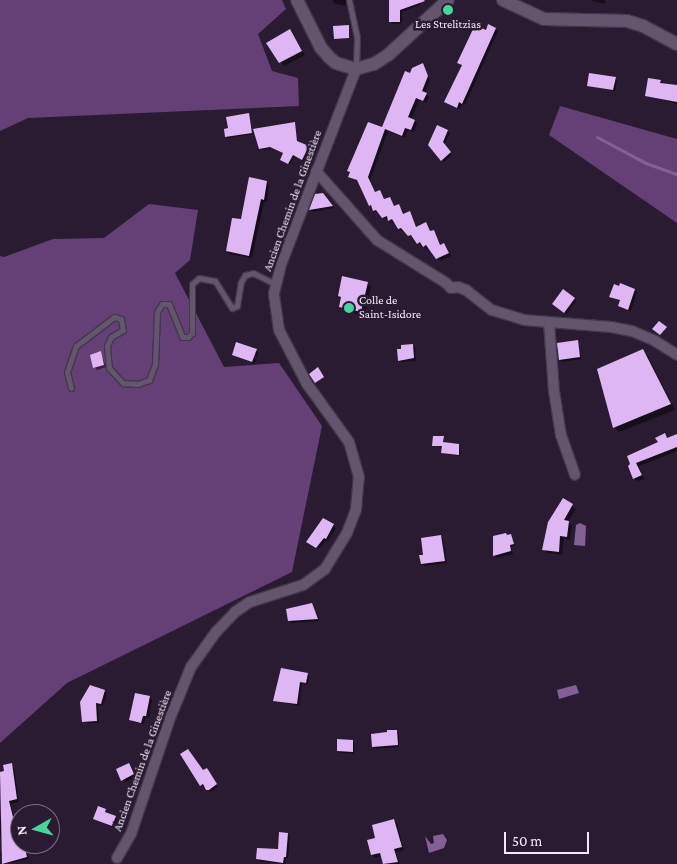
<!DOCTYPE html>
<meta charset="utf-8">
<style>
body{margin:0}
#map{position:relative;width:677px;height:864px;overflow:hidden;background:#2a1b32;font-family:"Crimson Pro",serif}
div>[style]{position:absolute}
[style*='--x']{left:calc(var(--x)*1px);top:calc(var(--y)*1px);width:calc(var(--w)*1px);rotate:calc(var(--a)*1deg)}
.forest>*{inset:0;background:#644076}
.water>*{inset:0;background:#856098}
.shadow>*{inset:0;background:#0007}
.stream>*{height:3px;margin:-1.5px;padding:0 1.5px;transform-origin:1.5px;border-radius:1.5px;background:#856098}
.building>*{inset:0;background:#deb6f4}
.roads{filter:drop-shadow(1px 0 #43374a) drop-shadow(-1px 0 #43374a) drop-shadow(0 1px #43374a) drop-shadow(0 -1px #43374a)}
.service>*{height:5px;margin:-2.5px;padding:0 2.5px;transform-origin:2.5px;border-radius:2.5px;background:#65546e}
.minor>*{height:10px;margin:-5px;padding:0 5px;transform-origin:5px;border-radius:5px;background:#65546e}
.tertiary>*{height:12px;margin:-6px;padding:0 6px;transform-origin:6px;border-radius:6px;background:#65546e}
.dots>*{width:14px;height:14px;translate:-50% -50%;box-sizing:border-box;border:2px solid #2a1b32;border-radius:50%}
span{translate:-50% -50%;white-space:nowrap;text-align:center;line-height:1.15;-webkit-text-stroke:5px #2a1b32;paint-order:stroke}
.poi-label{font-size:12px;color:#f2e9f8}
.left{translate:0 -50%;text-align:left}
.street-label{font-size:12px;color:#f2e9f8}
.north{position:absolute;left:10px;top:804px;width:50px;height:50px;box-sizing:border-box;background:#2a1b32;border:1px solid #7a6d81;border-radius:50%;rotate:263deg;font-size:14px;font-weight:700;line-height:20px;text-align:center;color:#f2e9f8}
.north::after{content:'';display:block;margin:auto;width:18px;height:22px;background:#47d49d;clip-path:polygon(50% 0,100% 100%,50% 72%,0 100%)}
.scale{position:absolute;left:504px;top:832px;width:85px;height:22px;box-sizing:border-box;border:2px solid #f2e9f8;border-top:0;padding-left:6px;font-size:15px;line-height:18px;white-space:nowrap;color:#f2e9f8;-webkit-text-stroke:4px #2a1b32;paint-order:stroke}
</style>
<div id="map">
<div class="forest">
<div style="clip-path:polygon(0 0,282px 0,286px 9px,258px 34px,272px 71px,298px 78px,299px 106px,28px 118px,0 131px)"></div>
<div style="clip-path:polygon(560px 106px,677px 139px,677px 223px,549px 135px)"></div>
<div style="clip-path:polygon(149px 204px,198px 210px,190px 260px,175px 273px,224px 367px,279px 363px,322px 426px,292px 572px,67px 683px,0 743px,0 256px,4px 257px,53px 239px,104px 238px)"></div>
</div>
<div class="water">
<div style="clip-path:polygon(580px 523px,586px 526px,585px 546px,574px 545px,576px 525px)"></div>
<div style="clip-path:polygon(576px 685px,579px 693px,559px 699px,557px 690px)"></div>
<div style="clip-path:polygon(443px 834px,447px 840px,444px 848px,429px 853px,425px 836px,431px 844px,434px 843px,433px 836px)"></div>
</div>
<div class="shadow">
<div style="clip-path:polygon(333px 0,346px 0,346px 6px,333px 3px)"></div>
<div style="clip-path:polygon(392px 0,418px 0,420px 5px,402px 12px,402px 23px,393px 24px,390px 21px)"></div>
<div style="clip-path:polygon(590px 0,605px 0,605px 4px)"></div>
<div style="clip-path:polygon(495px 29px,498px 31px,465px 105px,462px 104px,460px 109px,448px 104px,463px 66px,459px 63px,486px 31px)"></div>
<div style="clip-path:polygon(290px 31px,305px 55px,284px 66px,268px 44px)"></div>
<div style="clip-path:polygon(423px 65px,430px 80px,425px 93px,429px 97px,426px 103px,419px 100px,411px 119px,417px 123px,414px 132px,408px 130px,405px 138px,388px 131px,370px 180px,376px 193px,380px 192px,385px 200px,390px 198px,395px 207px,399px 206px,401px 209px,404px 215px,410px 213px,417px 228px,425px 224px,431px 232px,433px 231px,436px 234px,441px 246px,444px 244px,447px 247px,451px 256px,440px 261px,429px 247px,426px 249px,423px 245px,421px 246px,405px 230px,401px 231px,395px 222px,392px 223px,389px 219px,386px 220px,379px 212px,377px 213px,373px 209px,359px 182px,350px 177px,351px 173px,348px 171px,383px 129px,410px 75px)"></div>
<div style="clip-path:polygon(615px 78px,617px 80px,615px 91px,588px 85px)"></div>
<div style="clip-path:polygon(660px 81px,662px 84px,677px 87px,677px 104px,647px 95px)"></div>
<div style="clip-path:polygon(248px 114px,253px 134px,228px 138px,226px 137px,230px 129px)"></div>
<div style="clip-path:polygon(295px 123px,298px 143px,310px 149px,304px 161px,295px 156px,290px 165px,281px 160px,285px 154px,273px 148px,262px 150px,260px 148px)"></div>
<div style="clip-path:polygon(438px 126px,450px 133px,444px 145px,452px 155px,444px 162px,429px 145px)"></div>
<div style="clip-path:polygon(266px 182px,269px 185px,267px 202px,264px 202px,252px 258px,230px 254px,227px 251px)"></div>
<div style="clip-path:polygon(316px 195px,325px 197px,334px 208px,313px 212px,311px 210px)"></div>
<div style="clip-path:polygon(367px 283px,371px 287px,365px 316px,344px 311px,340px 307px,342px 299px,339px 296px)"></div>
<div style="clip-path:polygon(621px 285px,637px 292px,631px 311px,621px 308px,619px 306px,621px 301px,611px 296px)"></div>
<div style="clip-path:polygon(574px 299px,576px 301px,567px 314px,556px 307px)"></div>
<div style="clip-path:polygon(577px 342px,582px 359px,562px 362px,560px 360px)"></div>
<div style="clip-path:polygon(413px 345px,415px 347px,416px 361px,402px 362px,399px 360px)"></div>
<div style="clip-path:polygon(256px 350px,258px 352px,255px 364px,233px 355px)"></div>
<div style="clip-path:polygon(643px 350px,648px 356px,675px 410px,619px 432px,614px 427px)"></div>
<div style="clip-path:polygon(101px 353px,106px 367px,97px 370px,95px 367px)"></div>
<div style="clip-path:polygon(664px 435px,668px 439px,677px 435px,677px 451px,639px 466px,644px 479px,637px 481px,634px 478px,632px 465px,659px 443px)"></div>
<div style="clip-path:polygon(443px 438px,445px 443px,460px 447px,460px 456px,445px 454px,443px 447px,433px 445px)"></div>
<div style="clip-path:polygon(563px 499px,576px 509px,568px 522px,572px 526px,570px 540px,564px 539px,562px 555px,547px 553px,544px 550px)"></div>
<div style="clip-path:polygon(323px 519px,336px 528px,328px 541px,326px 540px,319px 549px,310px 544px)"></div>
<div style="clip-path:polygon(511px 536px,515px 546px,511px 547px,513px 554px,497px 558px,494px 555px,507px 537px)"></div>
<div style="clip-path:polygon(441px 537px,443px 539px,447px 563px,424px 566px,422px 564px,425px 556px)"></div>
<div style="clip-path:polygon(312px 604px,315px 612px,318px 614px,319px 621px,291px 623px,289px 620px)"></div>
<div style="clip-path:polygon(307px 674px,309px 676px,308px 684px,302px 683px,299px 706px,274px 700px)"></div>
<div style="clip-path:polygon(105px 691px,107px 693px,103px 706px,98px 705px,99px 723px,86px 723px,82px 702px)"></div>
<div style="clip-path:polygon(150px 697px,152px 700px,149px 718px,145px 718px,144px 724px,133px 722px,130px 720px)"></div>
<div style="clip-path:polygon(397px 731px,399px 733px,399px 747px,375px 749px,373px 746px)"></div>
<div style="clip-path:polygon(353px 741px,355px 744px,354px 754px,340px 753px,338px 751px)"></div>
<div style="clip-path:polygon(181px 755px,204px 772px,209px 772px,218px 787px,210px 792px,206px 786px,204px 788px)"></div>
<div style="clip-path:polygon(12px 765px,14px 767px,19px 802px,11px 804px,20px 844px,23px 850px,27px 852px,29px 859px,4px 864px,0 853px,4px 852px,0 833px,0 819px,5px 817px,0 784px,3px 784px,5px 772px)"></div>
<div style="clip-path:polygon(129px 765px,136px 777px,125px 782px,122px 780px)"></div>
<div style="clip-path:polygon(105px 810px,107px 814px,118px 819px,114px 828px,95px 819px)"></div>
<div style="clip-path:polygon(394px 820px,397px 824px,404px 850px,396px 852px,400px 864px,384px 864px,382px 856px,375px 858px,372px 854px,377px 839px)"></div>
<div style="clip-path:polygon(288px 834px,290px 836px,288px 859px,286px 858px,285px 864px,260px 861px,258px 859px,279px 850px)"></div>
</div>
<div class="stream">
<div style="--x:597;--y:137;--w:55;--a:28"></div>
<div style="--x:646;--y:163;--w:33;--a:20"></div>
</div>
<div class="building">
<div style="clip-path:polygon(389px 0,424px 0,425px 1px,400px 10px,400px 22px,389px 22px)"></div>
<div style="clip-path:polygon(488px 24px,496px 28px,462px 104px,459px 102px,457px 108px,444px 102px,462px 65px,457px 63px,475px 25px,486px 30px)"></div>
<div style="clip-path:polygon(349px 25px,349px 38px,334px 39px,333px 26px)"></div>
<div style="clip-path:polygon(290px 29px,302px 51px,279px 63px,266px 43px)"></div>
<div style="clip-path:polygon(423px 63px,428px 76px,422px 91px,427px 93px,423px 101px,416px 98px,408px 117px,415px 120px,411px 130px,405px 128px,402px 136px,385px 129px,368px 177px,375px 192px,380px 190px,384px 199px,390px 197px,394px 206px,399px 204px,403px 214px,410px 211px,416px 227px,426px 222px,430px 231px,434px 230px,440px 245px,444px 243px,449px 253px,436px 259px,426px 245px,423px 247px,420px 242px,417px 244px,411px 235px,408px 236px,401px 228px,398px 229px,392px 219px,388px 221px,387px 216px,382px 218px,376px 210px,373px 211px,371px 205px,369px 206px,357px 180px,348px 177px,350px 172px,347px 171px,368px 122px,382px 127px,405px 71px,410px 73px,412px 68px)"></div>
<div style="clip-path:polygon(589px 73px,616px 77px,613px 90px,587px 86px)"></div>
<div style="clip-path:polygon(648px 78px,661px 80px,660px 83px,677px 85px,677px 102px,645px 96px)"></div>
<div style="clip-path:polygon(249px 113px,252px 133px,225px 137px,224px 129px,228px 128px,226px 117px)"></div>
<div style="clip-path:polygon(295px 122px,297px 141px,309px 146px,302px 160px,293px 155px,288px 164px,280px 160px,283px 153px,270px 147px,259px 149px,253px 129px)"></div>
<div style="clip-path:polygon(437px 125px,448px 130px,443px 142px,451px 152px,441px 161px,428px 145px)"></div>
<div style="clip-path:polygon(249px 177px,267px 181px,264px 200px,261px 199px,249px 256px,226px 251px,232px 218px,241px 219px)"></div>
<div style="clip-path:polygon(323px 193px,333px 206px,309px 210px,315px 194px)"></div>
<div style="clip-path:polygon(342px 276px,368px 282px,361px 312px,339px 307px,341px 297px,338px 296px)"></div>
<div style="clip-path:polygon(620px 283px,635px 289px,628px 310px,618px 306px,620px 300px,609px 297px,614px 284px,619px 286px)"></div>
<div style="clip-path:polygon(563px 289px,575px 298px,564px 313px,552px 304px)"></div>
<div style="clip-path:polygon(659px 321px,667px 327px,660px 335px,652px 329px)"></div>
<div style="clip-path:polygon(578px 340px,580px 357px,559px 360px,557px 343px)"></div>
<div style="clip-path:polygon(236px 342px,257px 349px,252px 362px,232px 355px)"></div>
<div style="clip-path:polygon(413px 344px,414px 358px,398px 361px,397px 349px,401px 349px,401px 345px)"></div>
<div style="clip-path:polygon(643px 349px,671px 404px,613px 428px,597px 369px)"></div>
<div style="clip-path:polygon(101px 351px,104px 365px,93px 368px,90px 355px)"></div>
<div style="clip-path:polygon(318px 367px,324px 377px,315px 383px,309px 374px)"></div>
<div style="clip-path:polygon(665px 433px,667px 438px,677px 434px,677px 447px,636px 463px,642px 475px,633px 479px,628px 466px,630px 464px,627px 456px,658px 442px,655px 438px)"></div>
<div style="clip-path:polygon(433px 436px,444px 436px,443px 442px,459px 444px,459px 455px,441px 453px,442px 446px,432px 446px)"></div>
<div style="clip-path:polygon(563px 498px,573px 504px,564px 520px,569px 521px,567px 537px,560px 536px,559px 552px,542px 550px,548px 522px)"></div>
<div style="clip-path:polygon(323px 518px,334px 524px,326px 539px,324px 538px,316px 548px,306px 542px)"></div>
<div style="clip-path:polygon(506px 533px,507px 535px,511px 534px,514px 544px,510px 545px,511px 551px,493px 556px,493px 536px)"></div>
<div style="clip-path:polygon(441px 535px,445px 561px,421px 564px,419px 555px,423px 555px,421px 538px)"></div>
<div style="clip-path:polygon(312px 603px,318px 619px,288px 621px,286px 609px)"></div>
<div style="clip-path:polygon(281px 668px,308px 673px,306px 683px,300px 682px,297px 704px,273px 701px)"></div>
<div style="clip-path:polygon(90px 685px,105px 690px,101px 704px,96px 703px,97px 721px,82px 722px,80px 702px)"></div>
<div style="clip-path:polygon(135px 693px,150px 696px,146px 716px,143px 716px,141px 723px,129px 720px)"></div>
<div style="clip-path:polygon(387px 730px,397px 730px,398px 745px,372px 747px,371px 734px,387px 732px)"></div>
<div style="clip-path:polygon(337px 739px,353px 740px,353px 752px,337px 751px)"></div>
<div style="clip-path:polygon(188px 749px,203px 770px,207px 768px,217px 784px,209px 790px,206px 790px,203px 784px,200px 786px,180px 754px)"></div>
<div style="clip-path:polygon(12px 763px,17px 799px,9px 801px,21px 849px,25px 848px,27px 857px,2px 864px,0 772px,4px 771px,3px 765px)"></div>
<div style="clip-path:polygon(129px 763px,134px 774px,121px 781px,116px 769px)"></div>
<div style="clip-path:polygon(98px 806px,106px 809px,105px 812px,116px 816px,112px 826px,93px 819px)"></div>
<div style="clip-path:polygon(394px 819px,402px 847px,394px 849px,398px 862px,383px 864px,380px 853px,371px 855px,367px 840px,375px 838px,372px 825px)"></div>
<div style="clip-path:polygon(279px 832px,288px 833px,286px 857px,284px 857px,283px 863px,256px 859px,257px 848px,278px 849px)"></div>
</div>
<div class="roads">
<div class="service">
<div style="--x:349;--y:0;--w:38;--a:78"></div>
<div style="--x:357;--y:37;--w:32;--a:92"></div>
<div style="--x:71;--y:388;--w:16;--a:-104"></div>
<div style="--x:67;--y:372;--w:28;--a:-71"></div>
<div style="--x:76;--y:346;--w:48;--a:-37.3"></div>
<div style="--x:114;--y:317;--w:7;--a:16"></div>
<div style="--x:121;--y:319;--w:11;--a:80"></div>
<div style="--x:123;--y:330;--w:14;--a:150"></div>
<div style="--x:111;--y:337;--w:10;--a:114"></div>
<div style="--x:107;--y:346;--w:22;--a:85"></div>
<div style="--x:109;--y:368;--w:21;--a:47"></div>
<div style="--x:123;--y:383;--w:15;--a:4"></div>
<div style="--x:138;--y:384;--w:12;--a:-20"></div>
<div style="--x:149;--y:380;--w:17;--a:-69"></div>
<div style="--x:155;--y:364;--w:52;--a:-87.8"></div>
<div style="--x:157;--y:312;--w:9;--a:-58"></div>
<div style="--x:162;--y:304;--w:7;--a:0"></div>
<div style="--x:169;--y:304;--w:35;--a:68"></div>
<div style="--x:182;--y:337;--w:6;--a:0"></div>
<div style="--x:188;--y:337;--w:6;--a:-45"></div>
<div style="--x:192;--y:333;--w:49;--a:-90"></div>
<div style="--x:192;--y:284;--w:9;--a:-41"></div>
<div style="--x:199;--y:278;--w:16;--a:11"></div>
<div style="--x:215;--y:281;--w:32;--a:58"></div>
<div style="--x:232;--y:308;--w:5;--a:-22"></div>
<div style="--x:237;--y:306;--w:24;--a:-81"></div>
<div style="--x:241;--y:282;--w:8;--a:-60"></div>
<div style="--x:245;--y:275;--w:8;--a:-14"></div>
<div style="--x:253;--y:273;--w:25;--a:26"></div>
</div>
<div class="minor">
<div style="--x:316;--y:171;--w:92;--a:48.5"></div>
<div style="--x:377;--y:240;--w:81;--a:31.9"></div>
<div style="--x:446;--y:283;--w:7;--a:45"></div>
<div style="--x:451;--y:288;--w:7;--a:-8"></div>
<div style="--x:458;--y:287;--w:9;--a:21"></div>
<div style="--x:466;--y:290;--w:33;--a:38"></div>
<div style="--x:492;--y:310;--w:34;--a:17"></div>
<div style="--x:524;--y:320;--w:87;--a:4.6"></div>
<div style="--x:611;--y:327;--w:21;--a:11"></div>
<div style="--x:632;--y:331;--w:25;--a:23"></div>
<div style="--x:655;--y:341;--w:26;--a:32"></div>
<div style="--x:549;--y:322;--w:69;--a:85.9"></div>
<div style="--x:554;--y:391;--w:45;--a:81"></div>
<div style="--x:561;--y:435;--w:42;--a:70.7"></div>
<div style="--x:117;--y:858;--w:28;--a:-60"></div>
<div style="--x:131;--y:834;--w:122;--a:-71.4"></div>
<div style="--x:170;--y:718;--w:55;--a:-67.6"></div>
<div style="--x:191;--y:667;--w:43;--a:-54.5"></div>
<div style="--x:216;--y:632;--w:28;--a:-46"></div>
<div style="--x:235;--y:612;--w:18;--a:-34"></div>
<div style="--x:250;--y:602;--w:56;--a:-17.8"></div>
<div style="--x:303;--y:585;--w:27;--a:-36"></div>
<div style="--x:325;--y:569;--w:42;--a:-58.6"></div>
<div style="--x:347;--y:533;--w:26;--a:-69"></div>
<div style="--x:356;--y:509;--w:32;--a:-85"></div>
<div style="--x:359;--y:477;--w:36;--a:-106"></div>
<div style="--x:349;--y:442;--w:72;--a:-125.9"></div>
<div style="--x:307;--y:384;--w:61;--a:-117.4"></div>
<div style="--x:279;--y:330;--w:37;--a:-98"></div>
<div style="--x:274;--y:293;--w:32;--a:-76"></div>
<div style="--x:282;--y:262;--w:207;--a:-69"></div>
</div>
<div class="tertiary">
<div style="--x:297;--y:0;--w:54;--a:63.4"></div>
<div style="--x:321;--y:48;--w:12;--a:48"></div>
<div style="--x:329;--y:57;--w:9;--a:41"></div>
<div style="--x:336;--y:63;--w:21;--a:17"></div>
<div style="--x:356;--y:69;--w:19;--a:-16"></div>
<div style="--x:374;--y:64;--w:17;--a:-33"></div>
<div style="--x:388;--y:55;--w:81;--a:-42.5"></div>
<div style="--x:503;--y:0;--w:45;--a:24.9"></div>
<div style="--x:544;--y:19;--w:83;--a:1.4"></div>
<div style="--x:627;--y:21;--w:17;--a:17"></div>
<div style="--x:643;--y:26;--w:38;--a:28"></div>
</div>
</div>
<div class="dots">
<div style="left:448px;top:10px;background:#47d49d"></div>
<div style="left:349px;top:308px;background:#47d49d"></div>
</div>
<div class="poi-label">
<span style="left:448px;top:25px">Les Strelitzias</span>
<span class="left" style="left:359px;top:308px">Colle de<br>Saint-Isidore</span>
</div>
<div class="street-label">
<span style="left:293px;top:201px;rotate:-70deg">Ancien Chemin de la Ginestière</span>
<span style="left:143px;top:761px;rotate:-70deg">Ancien Chemin de la Ginestière</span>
</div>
<div class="north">N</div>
<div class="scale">50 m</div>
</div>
